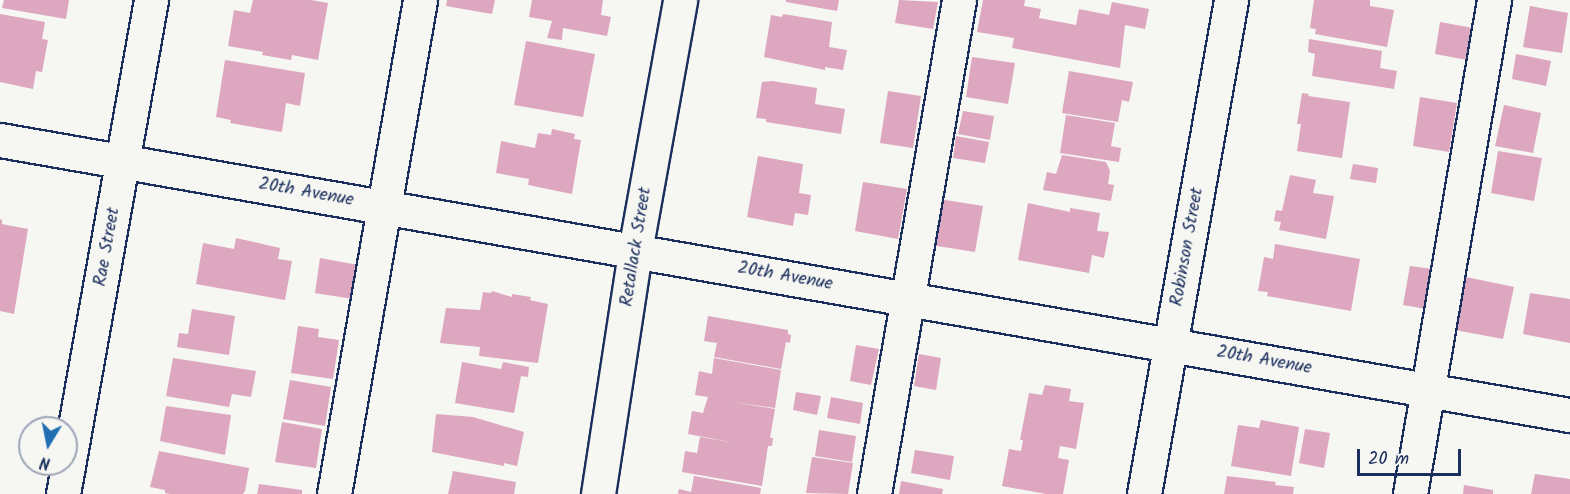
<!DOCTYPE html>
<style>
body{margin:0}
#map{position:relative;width:1570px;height:494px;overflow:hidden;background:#f6f6f2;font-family:Kalam,sans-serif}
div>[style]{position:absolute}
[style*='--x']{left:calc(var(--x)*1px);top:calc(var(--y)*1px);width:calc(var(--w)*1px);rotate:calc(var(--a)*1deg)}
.building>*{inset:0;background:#dda7c0}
.roads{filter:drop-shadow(2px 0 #1b2f5e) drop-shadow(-2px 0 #1b2f5e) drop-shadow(0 2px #1b2f5e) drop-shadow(0 -2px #1b2f5e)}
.minor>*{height:33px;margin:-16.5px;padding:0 16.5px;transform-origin:16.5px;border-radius:16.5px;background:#f6f6f2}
span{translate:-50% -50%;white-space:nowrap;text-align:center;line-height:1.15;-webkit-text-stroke:5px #f6f6f2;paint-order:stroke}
.street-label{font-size:18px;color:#1b2f5e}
.north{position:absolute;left:18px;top:416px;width:60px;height:60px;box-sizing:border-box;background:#f6f6f2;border:2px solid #9ea6b7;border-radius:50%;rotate:190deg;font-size:16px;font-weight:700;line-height:24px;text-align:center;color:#1b2f5e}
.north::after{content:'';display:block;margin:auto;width:21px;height:27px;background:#1f6fb2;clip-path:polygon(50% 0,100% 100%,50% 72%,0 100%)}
.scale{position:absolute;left:1357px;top:449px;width:104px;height:27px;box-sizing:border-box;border:3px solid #1b2f5e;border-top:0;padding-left:8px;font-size:18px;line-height:21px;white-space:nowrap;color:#1b2f5e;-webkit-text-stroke:4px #f6f6f2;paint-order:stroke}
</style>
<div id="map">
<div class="building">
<div style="clip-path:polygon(4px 0,69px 0,66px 19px,2px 8px)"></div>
<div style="clip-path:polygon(253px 0,311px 0,328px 3px,318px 60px,292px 55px,291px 60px,262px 55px,263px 52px,228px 46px,234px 10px,250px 13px)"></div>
<div style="clip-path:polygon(447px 0,495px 0,492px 14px,446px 6px)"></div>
<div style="clip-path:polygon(532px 0,603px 0,601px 15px,611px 17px,607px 36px,563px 28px,562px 40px,547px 38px,552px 21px,529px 17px)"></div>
<div style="clip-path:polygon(786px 0,839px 0,837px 11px,786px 2px)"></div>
<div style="clip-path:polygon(899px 0,938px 2px,933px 29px,895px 23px)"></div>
<div style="clip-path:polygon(983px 0,1025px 0,1024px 6px,1041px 9px,1039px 18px,1076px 25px,1079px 9px,1109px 15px,1112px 2px,1149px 9px,1145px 29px,1125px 25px,1120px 68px,1012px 48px,1014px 38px,977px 32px)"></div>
<div style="clip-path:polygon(1314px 0,1370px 0,1370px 6px,1394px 10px,1387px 47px,1315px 34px,1316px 29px,1310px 28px)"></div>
<div style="clip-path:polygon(1530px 6px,1568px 13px,1562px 53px,1523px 47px)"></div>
<div style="clip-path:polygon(0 14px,45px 22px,42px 39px,48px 40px,42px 72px,36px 71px,33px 89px,0 82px)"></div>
<div style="clip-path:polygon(783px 14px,832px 22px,829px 47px,847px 50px,843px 70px,825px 67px,825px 70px,764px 57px,771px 15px,782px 17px)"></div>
<div style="clip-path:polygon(1440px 22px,1473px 28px,1467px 60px,1435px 54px)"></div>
<div style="clip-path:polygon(1309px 39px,1382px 51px,1380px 68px,1397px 71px,1394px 89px,1312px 76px,1315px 54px,1308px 52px)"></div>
<div style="clip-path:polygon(526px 41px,595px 54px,583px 117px,514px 105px)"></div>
<div style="clip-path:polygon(1516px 54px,1551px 61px,1546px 86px,1512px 79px)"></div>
<div style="clip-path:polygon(972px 57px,1015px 63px,1008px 104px,966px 97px)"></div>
<div style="clip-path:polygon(225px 60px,305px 73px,300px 106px,286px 103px,282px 132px,230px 123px,231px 120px,216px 117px)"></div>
<div style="clip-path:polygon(1069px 71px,1133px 82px,1129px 102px,1122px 100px,1118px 122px,1062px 113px)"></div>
<div style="clip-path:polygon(772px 81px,817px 88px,815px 104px,845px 109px,841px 134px,766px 122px,766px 119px,756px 118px,762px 82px)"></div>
<div style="clip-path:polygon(888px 91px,921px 96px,913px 148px,880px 143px)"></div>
<div style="clip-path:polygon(1302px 93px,1309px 94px,1308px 96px,1350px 102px,1342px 158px,1297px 151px,1301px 124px,1297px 124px)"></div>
<div style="clip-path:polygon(1420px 97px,1457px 103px,1449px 152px,1413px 146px)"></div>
<div style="clip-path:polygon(1504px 105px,1541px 113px,1533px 153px,1495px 146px)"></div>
<div style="clip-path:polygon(963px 111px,994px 116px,990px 140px,958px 134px)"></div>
<div style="clip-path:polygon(1066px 115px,1115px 123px,1111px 146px,1121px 148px,1119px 162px,1060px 153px)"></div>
<div style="clip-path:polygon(552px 129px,575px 134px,574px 139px,581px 140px,572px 194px,528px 185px,529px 179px,496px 173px,501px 141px,535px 148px,538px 133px,551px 135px)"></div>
<div style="clip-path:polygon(956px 136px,989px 142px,985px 163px,953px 158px)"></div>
<div style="clip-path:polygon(1498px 151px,1542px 158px,1534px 201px,1491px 193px)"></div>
<div style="clip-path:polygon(1062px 155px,1106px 162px,1110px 171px,1108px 184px,1114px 185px,1111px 201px,1043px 190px,1047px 172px,1056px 174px)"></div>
<div style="clip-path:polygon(758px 156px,803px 164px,799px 193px,811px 195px,808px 215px,795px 213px,793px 226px,747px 217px)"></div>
<div style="clip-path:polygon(1353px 164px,1378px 168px,1376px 183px,1350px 179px)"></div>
<div style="clip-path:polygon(1290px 175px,1316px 180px,1313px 193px,1334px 196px,1326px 239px,1279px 230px,1281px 222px,1274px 221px,1276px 210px,1282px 211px)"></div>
<div style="clip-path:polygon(863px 182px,907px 189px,898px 239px,855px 231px)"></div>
<div style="clip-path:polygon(939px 199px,983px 206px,975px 252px,931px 245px)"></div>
<div style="clip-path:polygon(1028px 203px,1070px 212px,1070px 208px,1100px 213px,1097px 231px,1109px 232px,1104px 258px,1092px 255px,1089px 273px,1018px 260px)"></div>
<div style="clip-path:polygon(0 219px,2px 220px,2px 224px,28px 229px,14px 314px,0 311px)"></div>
<div style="clip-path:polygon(236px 238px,280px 248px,278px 259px,292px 261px,285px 300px,196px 284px,203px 243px,234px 249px)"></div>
<div style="clip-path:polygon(1275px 244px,1360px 259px,1351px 311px,1267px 296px,1268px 292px,1258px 291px,1264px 257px,1273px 259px)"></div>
<div style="clip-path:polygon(320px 258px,358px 265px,353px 299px,315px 293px)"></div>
<div style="clip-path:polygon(1410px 266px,1433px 269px,1426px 309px,1403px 305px)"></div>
<div style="clip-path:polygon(1466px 277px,1514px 287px,1503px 339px,1455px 330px)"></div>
<div style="clip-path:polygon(492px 291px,512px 297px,512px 294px,531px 297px,530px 300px,548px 304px,538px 363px,479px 356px,480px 347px,440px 343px,446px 308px,480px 310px,483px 292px,491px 293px)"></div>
<div style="clip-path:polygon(1530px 293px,1570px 299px,1570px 343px,1523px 334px)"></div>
<div style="clip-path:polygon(192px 309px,235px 316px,229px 355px,177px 347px,179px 333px,188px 334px)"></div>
<div style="clip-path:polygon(708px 316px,788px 330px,788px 334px,791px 335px,790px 343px,786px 342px,781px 369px,714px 357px,717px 343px,704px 341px)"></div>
<div style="clip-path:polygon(298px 326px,319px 329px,318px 337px,339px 340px,333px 379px,291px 373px)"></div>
<div style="clip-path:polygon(856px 345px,879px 349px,871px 385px,850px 381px)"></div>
<div style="clip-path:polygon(919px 354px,941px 358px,936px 390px,914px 386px)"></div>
<div style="clip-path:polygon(173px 358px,256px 371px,251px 397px,232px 394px,229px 407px,166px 396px)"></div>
<div style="clip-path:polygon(714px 358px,781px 370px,775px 408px,733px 402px,775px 409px,770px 438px,773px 438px,772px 446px,768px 446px,762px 486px,682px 472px,685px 451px,697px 453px,700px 437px,736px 443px,688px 434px,692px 411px,703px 413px,708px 397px,695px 395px,699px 371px,712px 374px)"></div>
<div style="clip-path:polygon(462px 362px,501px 369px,503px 362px,529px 367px,528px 377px,521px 376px,514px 413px,455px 403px)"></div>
<div style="clip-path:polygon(290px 380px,331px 387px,325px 426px,283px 419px)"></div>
<div style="clip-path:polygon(1045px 385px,1071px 389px,1069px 401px,1084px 403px,1076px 449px,1060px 446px,1058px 458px,1069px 460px,1063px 494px,1046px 494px,1002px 486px,1009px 449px,1021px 451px,1023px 440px,1020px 440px,1029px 393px,1042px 395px)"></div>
<div style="clip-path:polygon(796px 392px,821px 396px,817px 415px,793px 410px)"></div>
<div style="clip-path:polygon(831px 397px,863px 403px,860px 424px,827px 418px)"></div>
<div style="clip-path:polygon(166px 406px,231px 415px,225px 455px,160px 441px)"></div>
<div style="clip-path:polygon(436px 414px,473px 417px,524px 432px,517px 466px,504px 463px,504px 466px,432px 452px)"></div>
<div style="clip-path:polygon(1261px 420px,1299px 427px,1291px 476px,1231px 466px,1238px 425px,1259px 428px)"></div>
<div style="clip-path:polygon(282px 422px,322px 429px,316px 468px,275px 462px)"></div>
<div style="clip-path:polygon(1305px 429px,1330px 433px,1324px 468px,1299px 463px)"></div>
<div style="clip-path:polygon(819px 430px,856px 436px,852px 462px,815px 456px)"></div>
<div style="clip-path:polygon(915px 450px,954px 456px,950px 480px,911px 473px)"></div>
<div style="clip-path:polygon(159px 451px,249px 468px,245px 491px,243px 494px,170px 494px,165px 493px,165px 490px,150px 487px)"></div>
<div style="clip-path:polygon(812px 457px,853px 463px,848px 494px,806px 493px)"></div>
<div style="clip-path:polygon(453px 471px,516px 482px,514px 494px,448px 494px)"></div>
<div style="clip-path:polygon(1535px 474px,1570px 479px,1570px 494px,1531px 494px)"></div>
<div style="clip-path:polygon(694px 476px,761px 488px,760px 494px,678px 494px,679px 489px,691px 492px)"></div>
<div style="clip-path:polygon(1227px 476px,1276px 482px,1275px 485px,1294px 487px,1293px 494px,1224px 494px)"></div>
<div style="clip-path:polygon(901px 481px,943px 489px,942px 494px,899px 494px)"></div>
<div style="clip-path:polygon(259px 484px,302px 490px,302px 494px,257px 494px)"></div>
<div style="clip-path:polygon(1464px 485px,1493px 490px,1493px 494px,1463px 494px)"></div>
</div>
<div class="roads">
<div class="minor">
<div style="--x:0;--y:140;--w:1594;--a:9.94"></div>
<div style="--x:63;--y:494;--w:502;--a:-79.9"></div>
<div style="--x:334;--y:494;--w:501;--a:-80.12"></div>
<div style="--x:598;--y:494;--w:246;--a:-81.3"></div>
<div style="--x:635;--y:251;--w:255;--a:-79.8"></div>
<div style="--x:874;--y:494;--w:501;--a:-80.24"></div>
<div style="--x:1144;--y:494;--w:502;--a:-80.01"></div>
<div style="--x:1410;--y:494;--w:501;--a:-80.35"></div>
</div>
</div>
<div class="street-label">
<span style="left:306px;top:193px;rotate:10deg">20th Avenue</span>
<span style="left:108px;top:247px;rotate:-80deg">Rae Street</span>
<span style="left:637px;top:247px;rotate:-81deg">Retallack Street</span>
<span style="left:1188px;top:247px;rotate:-80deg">Robinson Street</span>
<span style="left:785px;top:277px;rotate:10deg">20th Avenue</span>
<span style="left:1264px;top:361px;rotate:10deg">20th Avenue</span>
</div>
<div class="north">N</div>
<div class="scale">20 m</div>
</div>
